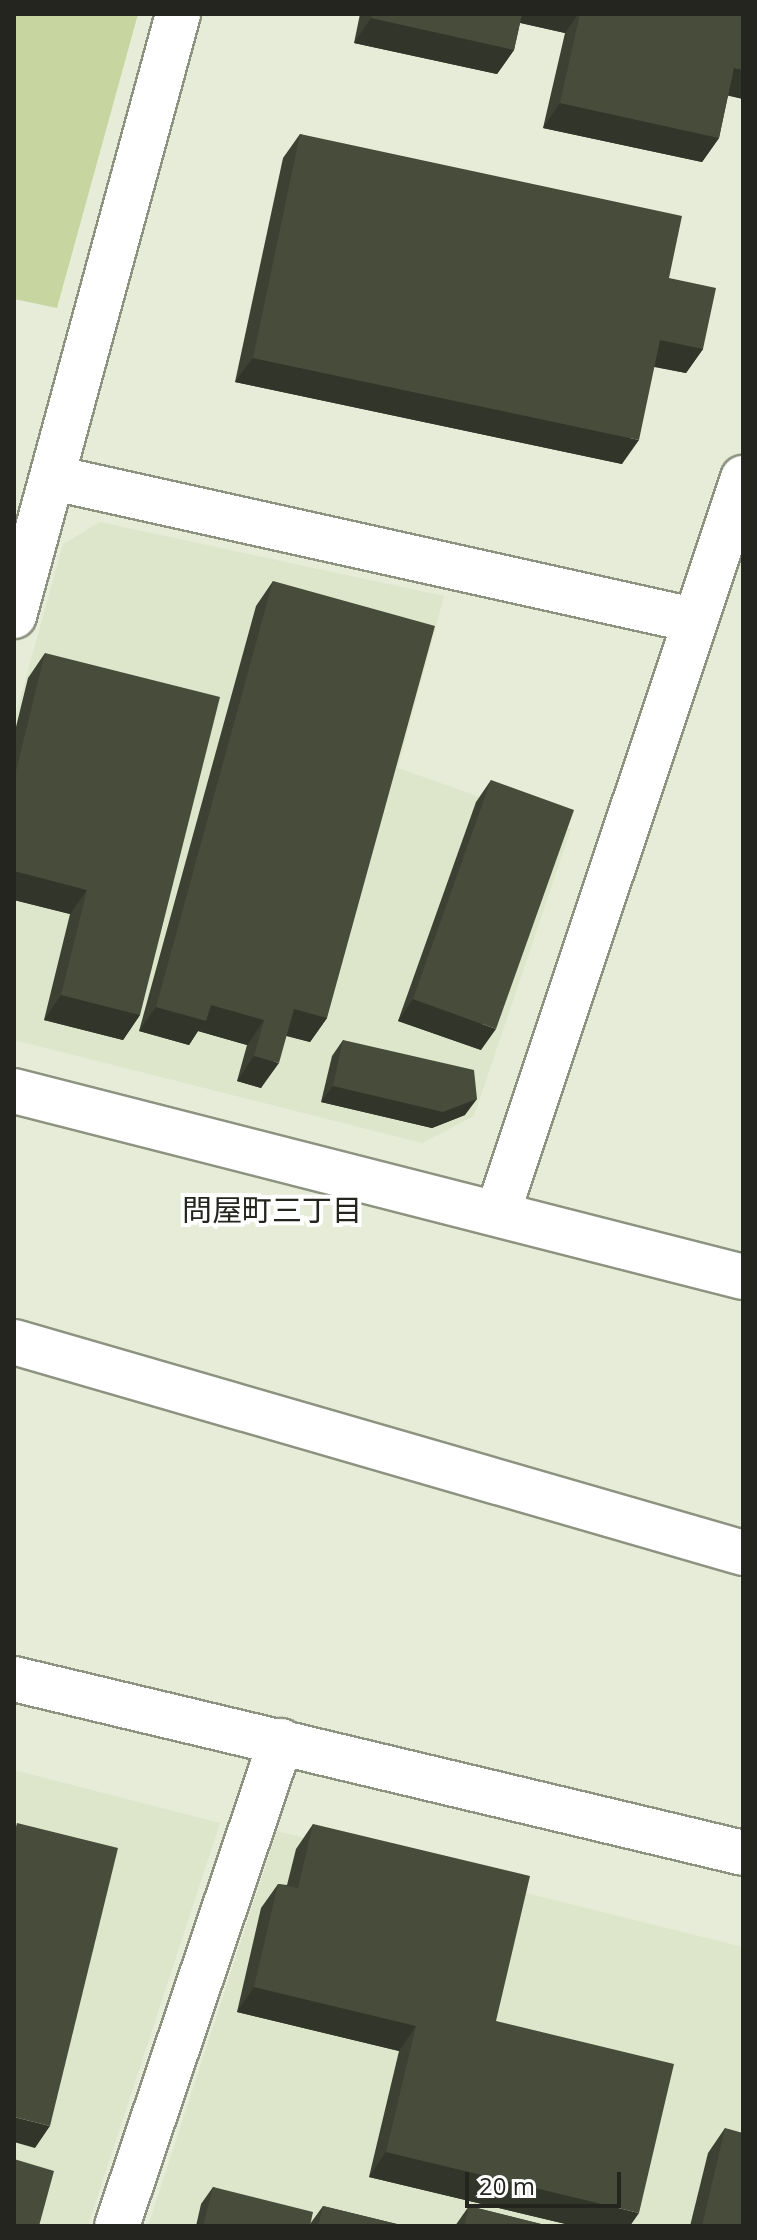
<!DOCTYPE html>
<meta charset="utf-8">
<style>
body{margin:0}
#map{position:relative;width:757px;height:2240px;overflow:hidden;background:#e6ecd8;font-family:"Open Sans","Noto Sans JP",sans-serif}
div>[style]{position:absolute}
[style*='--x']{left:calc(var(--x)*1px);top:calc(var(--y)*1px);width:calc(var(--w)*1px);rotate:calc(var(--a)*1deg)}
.built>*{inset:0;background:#dde6ca}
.green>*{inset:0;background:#c7d6a1}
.roads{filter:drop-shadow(2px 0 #8d9380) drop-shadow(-2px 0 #8d9380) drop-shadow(0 2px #8d9380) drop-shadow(0 -2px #8d9380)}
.minor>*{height:44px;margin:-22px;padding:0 22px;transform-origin:22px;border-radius:22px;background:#fff}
.tertiary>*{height:44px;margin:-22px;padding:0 22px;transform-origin:22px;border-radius:22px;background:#fff}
.wall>*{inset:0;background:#3d4133}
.shaded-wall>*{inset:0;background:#323529}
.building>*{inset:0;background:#474c3b}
span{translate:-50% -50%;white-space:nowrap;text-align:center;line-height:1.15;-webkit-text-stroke:8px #fff;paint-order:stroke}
.neighbourhood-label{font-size:30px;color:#23251e}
.frame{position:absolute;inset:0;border:16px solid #23251e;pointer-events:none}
.scale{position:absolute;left:465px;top:2172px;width:156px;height:36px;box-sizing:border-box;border:4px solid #23251e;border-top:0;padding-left:10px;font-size:24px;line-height:28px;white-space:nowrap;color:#23251e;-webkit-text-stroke:6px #fff;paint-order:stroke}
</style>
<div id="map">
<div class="built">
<div style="clip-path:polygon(100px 522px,444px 596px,398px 768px,571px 829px,474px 1116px,422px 1143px,14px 1040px,14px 721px,63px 544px)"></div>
<div style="clip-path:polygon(14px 1770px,220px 1823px,88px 2226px,14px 2226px)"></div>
<div style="clip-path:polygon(277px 1831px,743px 1947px,743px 2226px,148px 2226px)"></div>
</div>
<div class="green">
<div style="clip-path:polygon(14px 14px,138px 14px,57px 308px,14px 299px)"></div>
</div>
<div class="roads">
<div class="minor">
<div style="--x:54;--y:478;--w:655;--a:12.53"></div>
<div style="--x:14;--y:1091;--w:752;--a:14.31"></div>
<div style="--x:498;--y:1212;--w:774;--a:-71.54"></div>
<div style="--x:14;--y:1342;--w:759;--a:16.14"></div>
<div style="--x:117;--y:2226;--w:512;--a:-71.32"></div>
</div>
<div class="tertiary">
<div style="--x:14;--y:616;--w:624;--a:-74.76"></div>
<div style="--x:14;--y:1679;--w:749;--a:13.42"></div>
</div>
</div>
<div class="wall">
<div style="clip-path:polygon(360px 14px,743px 14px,743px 99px,728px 95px,719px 138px,702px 162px,543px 128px,565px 33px,520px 23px,514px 50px,497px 74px,354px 43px)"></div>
<div style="clip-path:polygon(300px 134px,669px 278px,703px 349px,686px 373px,654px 367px,622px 464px,235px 382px,283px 158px)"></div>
<div style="clip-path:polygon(273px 581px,327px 1018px,310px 1042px,286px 1036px,261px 1088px,237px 1081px,247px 1045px,198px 1031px,189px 1045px,139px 1031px,256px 606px)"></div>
<div style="clip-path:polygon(45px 653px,140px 1015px,123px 1040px,44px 1020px,70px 914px,14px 900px,14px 735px,28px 678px)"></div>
<div style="clip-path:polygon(491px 780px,481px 1050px,398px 1021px,476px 802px)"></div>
<div style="clip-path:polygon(343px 1040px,465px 1115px,432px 1128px,321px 1102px,332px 1056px)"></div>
<div style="clip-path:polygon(313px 1824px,496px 2021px,630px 2226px,574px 2226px,369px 2177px,399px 2051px,237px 2012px,261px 1908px,278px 1884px,287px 1885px,296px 1849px)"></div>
<div style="clip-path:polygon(725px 2128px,743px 2226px,690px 2226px,708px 2153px)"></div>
<div style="clip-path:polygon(213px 2187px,310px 2224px,323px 2206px,405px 2226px,196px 2226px,201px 2204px)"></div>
<div style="clip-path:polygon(469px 2206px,549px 2226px,455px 2226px)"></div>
</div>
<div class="shaded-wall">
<div style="clip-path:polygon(513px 14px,578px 14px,565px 33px,508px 20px)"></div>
<div style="clip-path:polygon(371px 18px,514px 50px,497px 74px,354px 43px)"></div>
<div style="clip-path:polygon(734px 68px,743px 70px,743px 99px,716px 93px)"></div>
<div style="clip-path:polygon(560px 103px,719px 138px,702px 162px,543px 128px)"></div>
<div style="clip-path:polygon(660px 340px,703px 349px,686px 373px,642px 364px)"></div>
<div style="clip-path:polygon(253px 358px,639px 440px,622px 464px,235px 382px)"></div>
<div style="clip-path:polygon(14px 871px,87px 890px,70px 914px,14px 900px)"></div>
<div style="clip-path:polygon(61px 995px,140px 1015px,123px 1040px,44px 1020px)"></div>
<div style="clip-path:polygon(413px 999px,496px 1029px,481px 1050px,398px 1021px)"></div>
<div style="clip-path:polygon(211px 1005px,264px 1020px,247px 1045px,198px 1031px,189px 1045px,139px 1031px,156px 1007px)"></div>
<div style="clip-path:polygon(294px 1009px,327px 1018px,310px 1042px,277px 1033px)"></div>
<div style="clip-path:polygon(254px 1056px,279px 1063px,261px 1088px,237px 1081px)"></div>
<div style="clip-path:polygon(333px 1086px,477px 1099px,465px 1115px,432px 1128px,321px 1102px)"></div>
<div style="clip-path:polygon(254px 1987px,416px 2026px,399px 2051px,237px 2012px)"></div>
<div style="clip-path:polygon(14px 2117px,50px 2126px,35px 2148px,14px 2142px)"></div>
<div style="clip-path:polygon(386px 2152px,639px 2213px,630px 2226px,574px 2226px,369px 2177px)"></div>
</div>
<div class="building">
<div style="clip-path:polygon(372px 14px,522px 14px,514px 50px,371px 18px)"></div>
<div style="clip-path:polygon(580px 14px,743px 14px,743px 70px,734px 68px,719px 138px,560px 103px)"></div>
<div style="clip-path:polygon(300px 134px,682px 216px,669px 278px,716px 288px,703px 349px,660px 340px,639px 440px,253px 358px)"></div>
<div style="clip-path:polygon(273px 581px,435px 626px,327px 1018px,294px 1009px,279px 1063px,254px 1056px,264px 1020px,211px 1005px,206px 1021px,156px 1007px)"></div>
<div style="clip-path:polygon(45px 653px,220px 697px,140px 1015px,61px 995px,87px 890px,14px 871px,14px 779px)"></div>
<div style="clip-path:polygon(491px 780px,574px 810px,496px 1029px,413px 999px)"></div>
<div style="clip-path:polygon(343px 1040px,474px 1070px,477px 1099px,443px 1112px,333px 1086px)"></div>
<div style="clip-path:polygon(17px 1823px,118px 1848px,50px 2126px,14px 2117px,14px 1835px)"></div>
<div style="clip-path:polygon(313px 1824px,530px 1876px,496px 2021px,674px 2064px,639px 2213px,386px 2152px,416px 2026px,254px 1987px,278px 1884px,298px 1888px)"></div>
<div style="clip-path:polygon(725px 2128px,743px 2133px,743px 2226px,702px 2226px)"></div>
<div style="clip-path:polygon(14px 2159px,54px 2171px,39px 2226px,14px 2226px)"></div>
<div style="clip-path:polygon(213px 2187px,313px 2212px,310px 2226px,203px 2226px)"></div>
<div style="clip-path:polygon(323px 2206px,405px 2226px,318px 2226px)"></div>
<div style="clip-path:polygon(469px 2206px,549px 2226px,464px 2226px)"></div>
</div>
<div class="neighbourhood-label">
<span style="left:272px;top:1210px">問屋町三丁目</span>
</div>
<div class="frame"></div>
<div class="scale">20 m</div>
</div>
